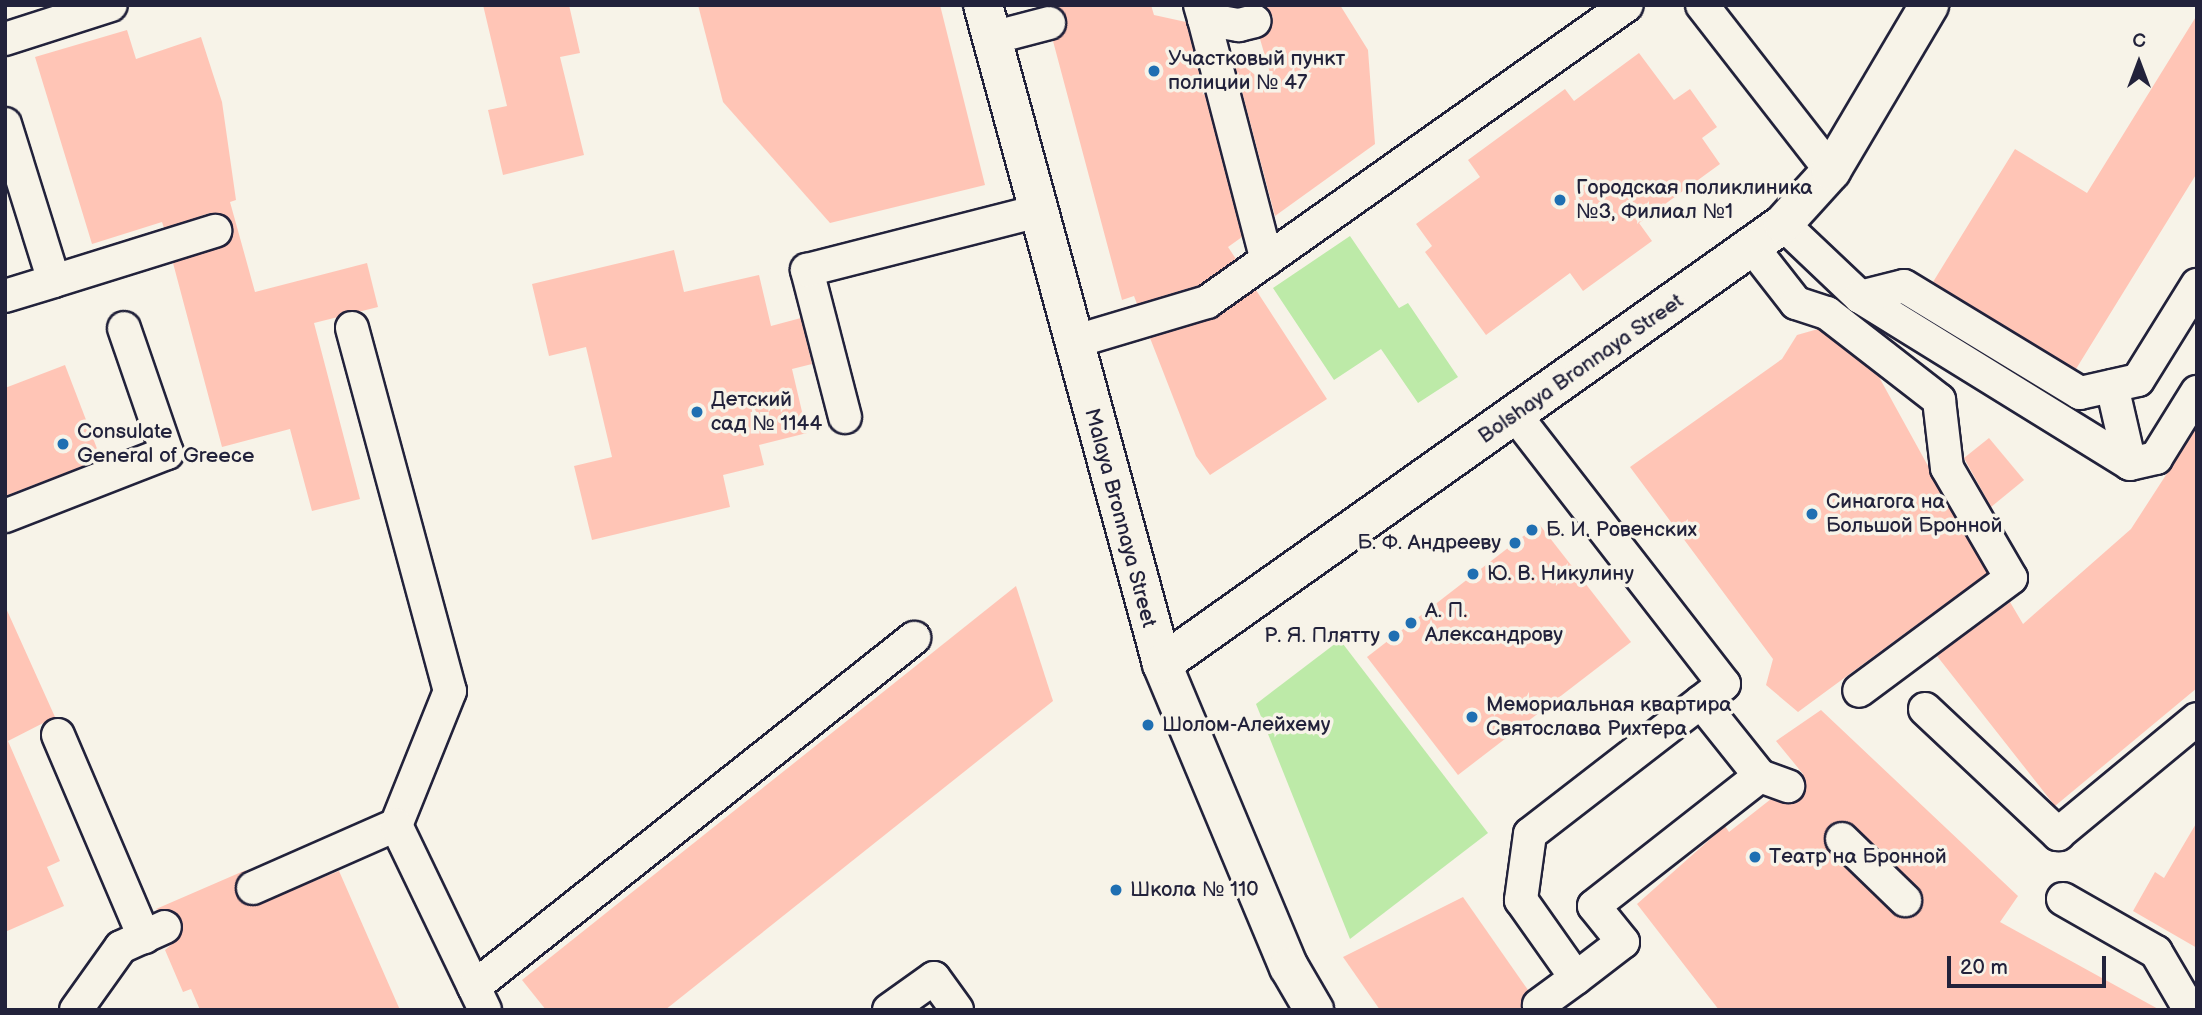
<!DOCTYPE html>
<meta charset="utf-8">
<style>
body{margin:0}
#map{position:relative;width:2202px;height:1015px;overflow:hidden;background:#f7f3e8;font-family:"Balsamiq Sans",sans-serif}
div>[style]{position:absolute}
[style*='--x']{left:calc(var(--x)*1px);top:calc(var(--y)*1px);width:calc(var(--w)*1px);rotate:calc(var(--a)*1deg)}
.green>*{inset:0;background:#bdeaa8}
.building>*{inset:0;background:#ffc5b6}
.roads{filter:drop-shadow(2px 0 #22223b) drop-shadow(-2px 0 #22223b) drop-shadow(0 2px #22223b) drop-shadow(0 -2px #22223b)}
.lane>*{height:32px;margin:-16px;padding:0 16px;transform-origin:16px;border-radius:16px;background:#f7f3e8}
.street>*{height:38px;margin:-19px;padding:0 19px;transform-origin:19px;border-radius:19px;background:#f7f3e8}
.dots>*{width:19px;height:19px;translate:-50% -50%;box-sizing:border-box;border:4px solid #f7f3e8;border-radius:50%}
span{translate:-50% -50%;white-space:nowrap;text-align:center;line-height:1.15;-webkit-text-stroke:7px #f7f3e8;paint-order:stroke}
.poi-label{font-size:21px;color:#22223b}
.left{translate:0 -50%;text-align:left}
.right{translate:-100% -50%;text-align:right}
.street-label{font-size:21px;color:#22223b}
.frame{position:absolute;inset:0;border:7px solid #22223b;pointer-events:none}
.north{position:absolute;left:2104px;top:28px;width:70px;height:70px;-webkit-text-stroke:5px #f7f3e8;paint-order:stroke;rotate:0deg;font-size:19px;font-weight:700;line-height:28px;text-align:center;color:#22223b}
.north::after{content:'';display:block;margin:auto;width:24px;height:32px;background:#22223b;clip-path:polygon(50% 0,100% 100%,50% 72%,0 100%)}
.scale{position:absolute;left:1947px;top:956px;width:159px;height:32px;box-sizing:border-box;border:4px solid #22223b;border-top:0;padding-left:9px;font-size:21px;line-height:24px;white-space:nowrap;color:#22223b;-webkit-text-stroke:5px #f7f3e8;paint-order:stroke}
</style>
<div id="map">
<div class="green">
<div style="clip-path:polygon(1350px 236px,1399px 308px,1408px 303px,1458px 377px,1418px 403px,1381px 349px,1334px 380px,1273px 288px)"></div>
<div style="clip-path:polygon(1340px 640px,1488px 833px,1350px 939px,1256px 704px)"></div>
</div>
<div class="building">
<div style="clip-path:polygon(483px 5px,569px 5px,580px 53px,560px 57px,584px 155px,503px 175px,488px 110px,507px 106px)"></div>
<div style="clip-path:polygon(698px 5px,940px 5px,985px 185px,830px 223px,723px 102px)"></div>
<div style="clip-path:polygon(1053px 5px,1151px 5px,1154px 15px,1186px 22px,1242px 237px,1228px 247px,1236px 259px,1199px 285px,1137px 304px,1134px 296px,1122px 300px,1053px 41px,1067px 19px)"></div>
<div style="clip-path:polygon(1263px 5px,1340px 5px,1368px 50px,1375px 144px,1275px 216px,1233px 58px,1275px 90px,1260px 39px,1273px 17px)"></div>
<div style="clip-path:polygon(2197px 15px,2197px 173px,2076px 369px,1933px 282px,2015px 149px,2087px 193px)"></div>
<div style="clip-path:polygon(127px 30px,136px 59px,201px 37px,222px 102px,236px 200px,230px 202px,255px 292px,367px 263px,378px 307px,314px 323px,360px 499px,312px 511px,290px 429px,222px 447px,173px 263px,228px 244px,233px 234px,228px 218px,210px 213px,164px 228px,162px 222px,92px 244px,35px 57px)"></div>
<div style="clip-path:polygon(1639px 53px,1674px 100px,1690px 89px,1717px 127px,1702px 138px,1720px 164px,1639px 223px,1652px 241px,1583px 291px,1570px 273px,1486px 335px,1425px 252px,1432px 246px,1416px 224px,1480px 177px,1468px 160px,1565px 89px,1574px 101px)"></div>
<div style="clip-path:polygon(674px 250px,684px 292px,759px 275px,771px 326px,801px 318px,812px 364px,792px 369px,807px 433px,759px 445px,764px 465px,723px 475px,730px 507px,592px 540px,574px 466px,612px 457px,586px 347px,549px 356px,532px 284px)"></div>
<div style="clip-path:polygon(1256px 290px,1327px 399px,1210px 475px,1196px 456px,1150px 338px,1213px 319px)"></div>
<div style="clip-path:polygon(1818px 329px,1879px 377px,1987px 573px,1798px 712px,1766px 685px,1773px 659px,1630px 467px,1782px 359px,1797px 335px)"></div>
<div style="clip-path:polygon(65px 365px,101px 459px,5px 496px,5px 388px)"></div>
<div style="clip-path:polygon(2197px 427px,2197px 688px,2055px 806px,1937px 656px,2010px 602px,2023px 624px,2131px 529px)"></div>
<div style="clip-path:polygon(1989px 438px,2024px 480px,1991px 507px,1964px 458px)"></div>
<div style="clip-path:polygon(1539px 524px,1631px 642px,1458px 775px,1367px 657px)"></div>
<div style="clip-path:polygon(1016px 586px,1053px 701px,665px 1010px,546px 1010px,522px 980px)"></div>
<div style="clip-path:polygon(5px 606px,55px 717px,8px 741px,60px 861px,47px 867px,64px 906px,5px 932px)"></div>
<div style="clip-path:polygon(evenodd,1821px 710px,2018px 896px,2000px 922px,2160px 1010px,1719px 1010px,1637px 904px,1725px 826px,1729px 832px,1771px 799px,1800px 800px,1803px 774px,1776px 741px,1821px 710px,1846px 821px,1918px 887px,1923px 904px,1918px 913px,1893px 914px,1829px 852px,1828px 827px,1846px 821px)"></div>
<div style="clip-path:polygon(2197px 822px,2197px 948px,2133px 911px,2155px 872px,2164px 878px)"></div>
<div style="clip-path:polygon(246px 870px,236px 895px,252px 906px,339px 871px,400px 1010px,200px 1010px,191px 989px,183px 992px,165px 950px,180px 937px,182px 920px,156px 909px)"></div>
<div style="clip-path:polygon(1463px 897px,1528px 990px,1522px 1010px,1380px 1010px,1343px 957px)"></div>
</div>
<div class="roads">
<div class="lane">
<div style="--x:1200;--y:5;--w:15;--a:74"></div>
<div style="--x:1204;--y:19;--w:36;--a:10"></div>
<div style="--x:1239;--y:25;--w:16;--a:-14"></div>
<div style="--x:1702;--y:5;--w:210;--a:52.1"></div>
<div style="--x:1204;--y:19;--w:249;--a:75.4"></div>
<div style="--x:992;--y:38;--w:59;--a:-14.7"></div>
<div style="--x:5;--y:39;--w:111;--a:-17.8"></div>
<div style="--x:5;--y:124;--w:164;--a:72.7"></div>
<div style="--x:54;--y:281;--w:169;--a:-17.3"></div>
<div style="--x:1783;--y:224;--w:106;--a:43.5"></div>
<div style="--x:1860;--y:297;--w:317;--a:31.7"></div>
<div style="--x:2130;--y:464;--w:27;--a:-13"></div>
<div style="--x:2156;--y:458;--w:78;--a:-58.2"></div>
<div style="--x:1753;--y:248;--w:70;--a:52"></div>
<div style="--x:1796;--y:303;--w:33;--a:18"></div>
<div style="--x:1827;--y:313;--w:142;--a:37.8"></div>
<div style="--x:1939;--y:400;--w:68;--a:83.3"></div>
<div style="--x:1947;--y:468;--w:127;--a:59.8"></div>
<div style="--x:2011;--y:578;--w:189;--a:143.4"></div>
<div style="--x:5;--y:296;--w:51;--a:-17"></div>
<div style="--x:1860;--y:297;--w:45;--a:-14"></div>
<div style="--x:1904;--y:286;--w:206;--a:31.3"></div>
<div style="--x:2080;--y:393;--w:59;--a:-12.6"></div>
<div style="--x:2138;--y:380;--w:112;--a:-58.2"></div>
<div style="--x:352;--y:328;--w:376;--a:74.9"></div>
<div style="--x:450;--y:691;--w:144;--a:111.9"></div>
<div style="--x:1073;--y:342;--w:140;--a:-16.6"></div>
<div style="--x:1207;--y:302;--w:514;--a:-35.27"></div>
<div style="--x:2112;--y:386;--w:80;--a:77"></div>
<div style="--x:1516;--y:416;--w:339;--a:52.2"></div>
<div style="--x:1724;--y:684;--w:245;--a:142.3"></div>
<div style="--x:1530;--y:834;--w:67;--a:97.8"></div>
<div style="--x:1521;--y:900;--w:95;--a:54.8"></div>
<div style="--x:1576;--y:978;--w:46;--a:143.9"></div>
<div style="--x:845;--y:417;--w:152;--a:-104.5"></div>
<div style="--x:807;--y:270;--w:238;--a:-14.3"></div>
<div style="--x:5;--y:516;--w:174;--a:-21.3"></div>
<div style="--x:167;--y:453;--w:132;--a:-109"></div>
<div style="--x:1925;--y:709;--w:183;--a:43.2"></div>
<div style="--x:2058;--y:834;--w:180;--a:-39.6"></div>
<div style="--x:58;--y:735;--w:220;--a:66.9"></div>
<div style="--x:1760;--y:776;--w:30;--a:20"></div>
<div style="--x:1842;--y:839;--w:88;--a:44.1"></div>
<div style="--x:253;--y:888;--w:156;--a:-23.8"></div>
<div style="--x:396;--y:825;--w:205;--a:64.3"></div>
<div style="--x:2063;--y:899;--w:107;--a:29.7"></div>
<div style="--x:2156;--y:952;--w:67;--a:59.6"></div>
<div style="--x:1576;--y:978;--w:59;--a:-37.5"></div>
<div style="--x:1623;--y:942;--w:46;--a:-128.9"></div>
<div style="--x:1594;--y:906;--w:211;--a:-38.1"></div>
<div style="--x:1760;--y:776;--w:95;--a:-128.6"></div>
<div style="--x:474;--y:987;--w:562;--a:-38.42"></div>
<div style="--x:76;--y:1010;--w:77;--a:-54.5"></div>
<div style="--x:121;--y:947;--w:48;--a:-24.4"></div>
<div style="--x:889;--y:1010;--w:55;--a:-35.4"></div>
<div style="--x:934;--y:978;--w:39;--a:54"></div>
</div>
<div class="street">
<div style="--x:983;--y:5;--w:683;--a:74.8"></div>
<div style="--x:1162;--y:664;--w:329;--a:67.3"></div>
<div style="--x:1289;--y:967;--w:50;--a:59.8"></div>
<div style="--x:1162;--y:664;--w:761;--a:-35.32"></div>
<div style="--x:1783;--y:224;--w:72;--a:-47.8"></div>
<div style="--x:1831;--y:171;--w:193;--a:-59.4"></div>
</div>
</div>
<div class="dots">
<div style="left:1154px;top:71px;background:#1f6fb2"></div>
<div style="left:1560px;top:200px;background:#1f6fb2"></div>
<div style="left:697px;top:412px;background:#1f6fb2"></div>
<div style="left:63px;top:444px;background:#1f6fb2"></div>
<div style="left:1812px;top:514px;background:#1f6fb2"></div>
<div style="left:1532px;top:530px;background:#1f6fb2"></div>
<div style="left:1515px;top:543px;background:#1f6fb2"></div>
<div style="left:1473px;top:574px;background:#1f6fb2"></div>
<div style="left:1411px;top:623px;background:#1f6fb2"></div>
<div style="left:1394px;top:636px;background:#1f6fb2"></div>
<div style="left:1472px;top:717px;background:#1f6fb2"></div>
<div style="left:1148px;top:725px;background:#1f6fb2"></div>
<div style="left:1755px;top:857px;background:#1f6fb2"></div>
<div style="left:1116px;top:890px;background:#1f6fb2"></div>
</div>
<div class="poi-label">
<span class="left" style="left:1168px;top:71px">Участковый пункт<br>полиции № 47</span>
<span class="left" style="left:1576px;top:200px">Городская поликлиника<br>№3, Филиал №1</span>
<span class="left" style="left:711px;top:412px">Детский<br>сад № 1144</span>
<span class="left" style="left:77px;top:444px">Consulate<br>General of Greece</span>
<span class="left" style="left:1826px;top:514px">Синагога на<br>Большой Бронной</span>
<span class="left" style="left:1546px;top:530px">Б. И. Ровенских</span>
<span class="right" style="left:1501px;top:543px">Б. Ф. Андрееву</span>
<span class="left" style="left:1487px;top:574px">Ю. В. Никулину</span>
<span class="left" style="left:1425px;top:623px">А. П.<br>Александрову</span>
<span class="right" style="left:1380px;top:636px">Р. Я. Плятту</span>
<span class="left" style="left:1486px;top:717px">Мемориальная квартира<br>Святослава Рихтера</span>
<span class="left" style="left:1162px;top:725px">Шолом-Алейхему</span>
<span class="left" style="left:1769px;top:857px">Театр на Бронной</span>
<span class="left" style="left:1130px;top:890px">Школа № 110</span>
</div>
<div class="street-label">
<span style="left:1581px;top:369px;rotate:-35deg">Bolshaya Bronnaya Street</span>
<span style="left:1120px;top:518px;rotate:75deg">Malaya Bronnaya Street</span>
</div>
<div class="frame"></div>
<div class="north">С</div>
<div class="scale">20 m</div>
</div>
